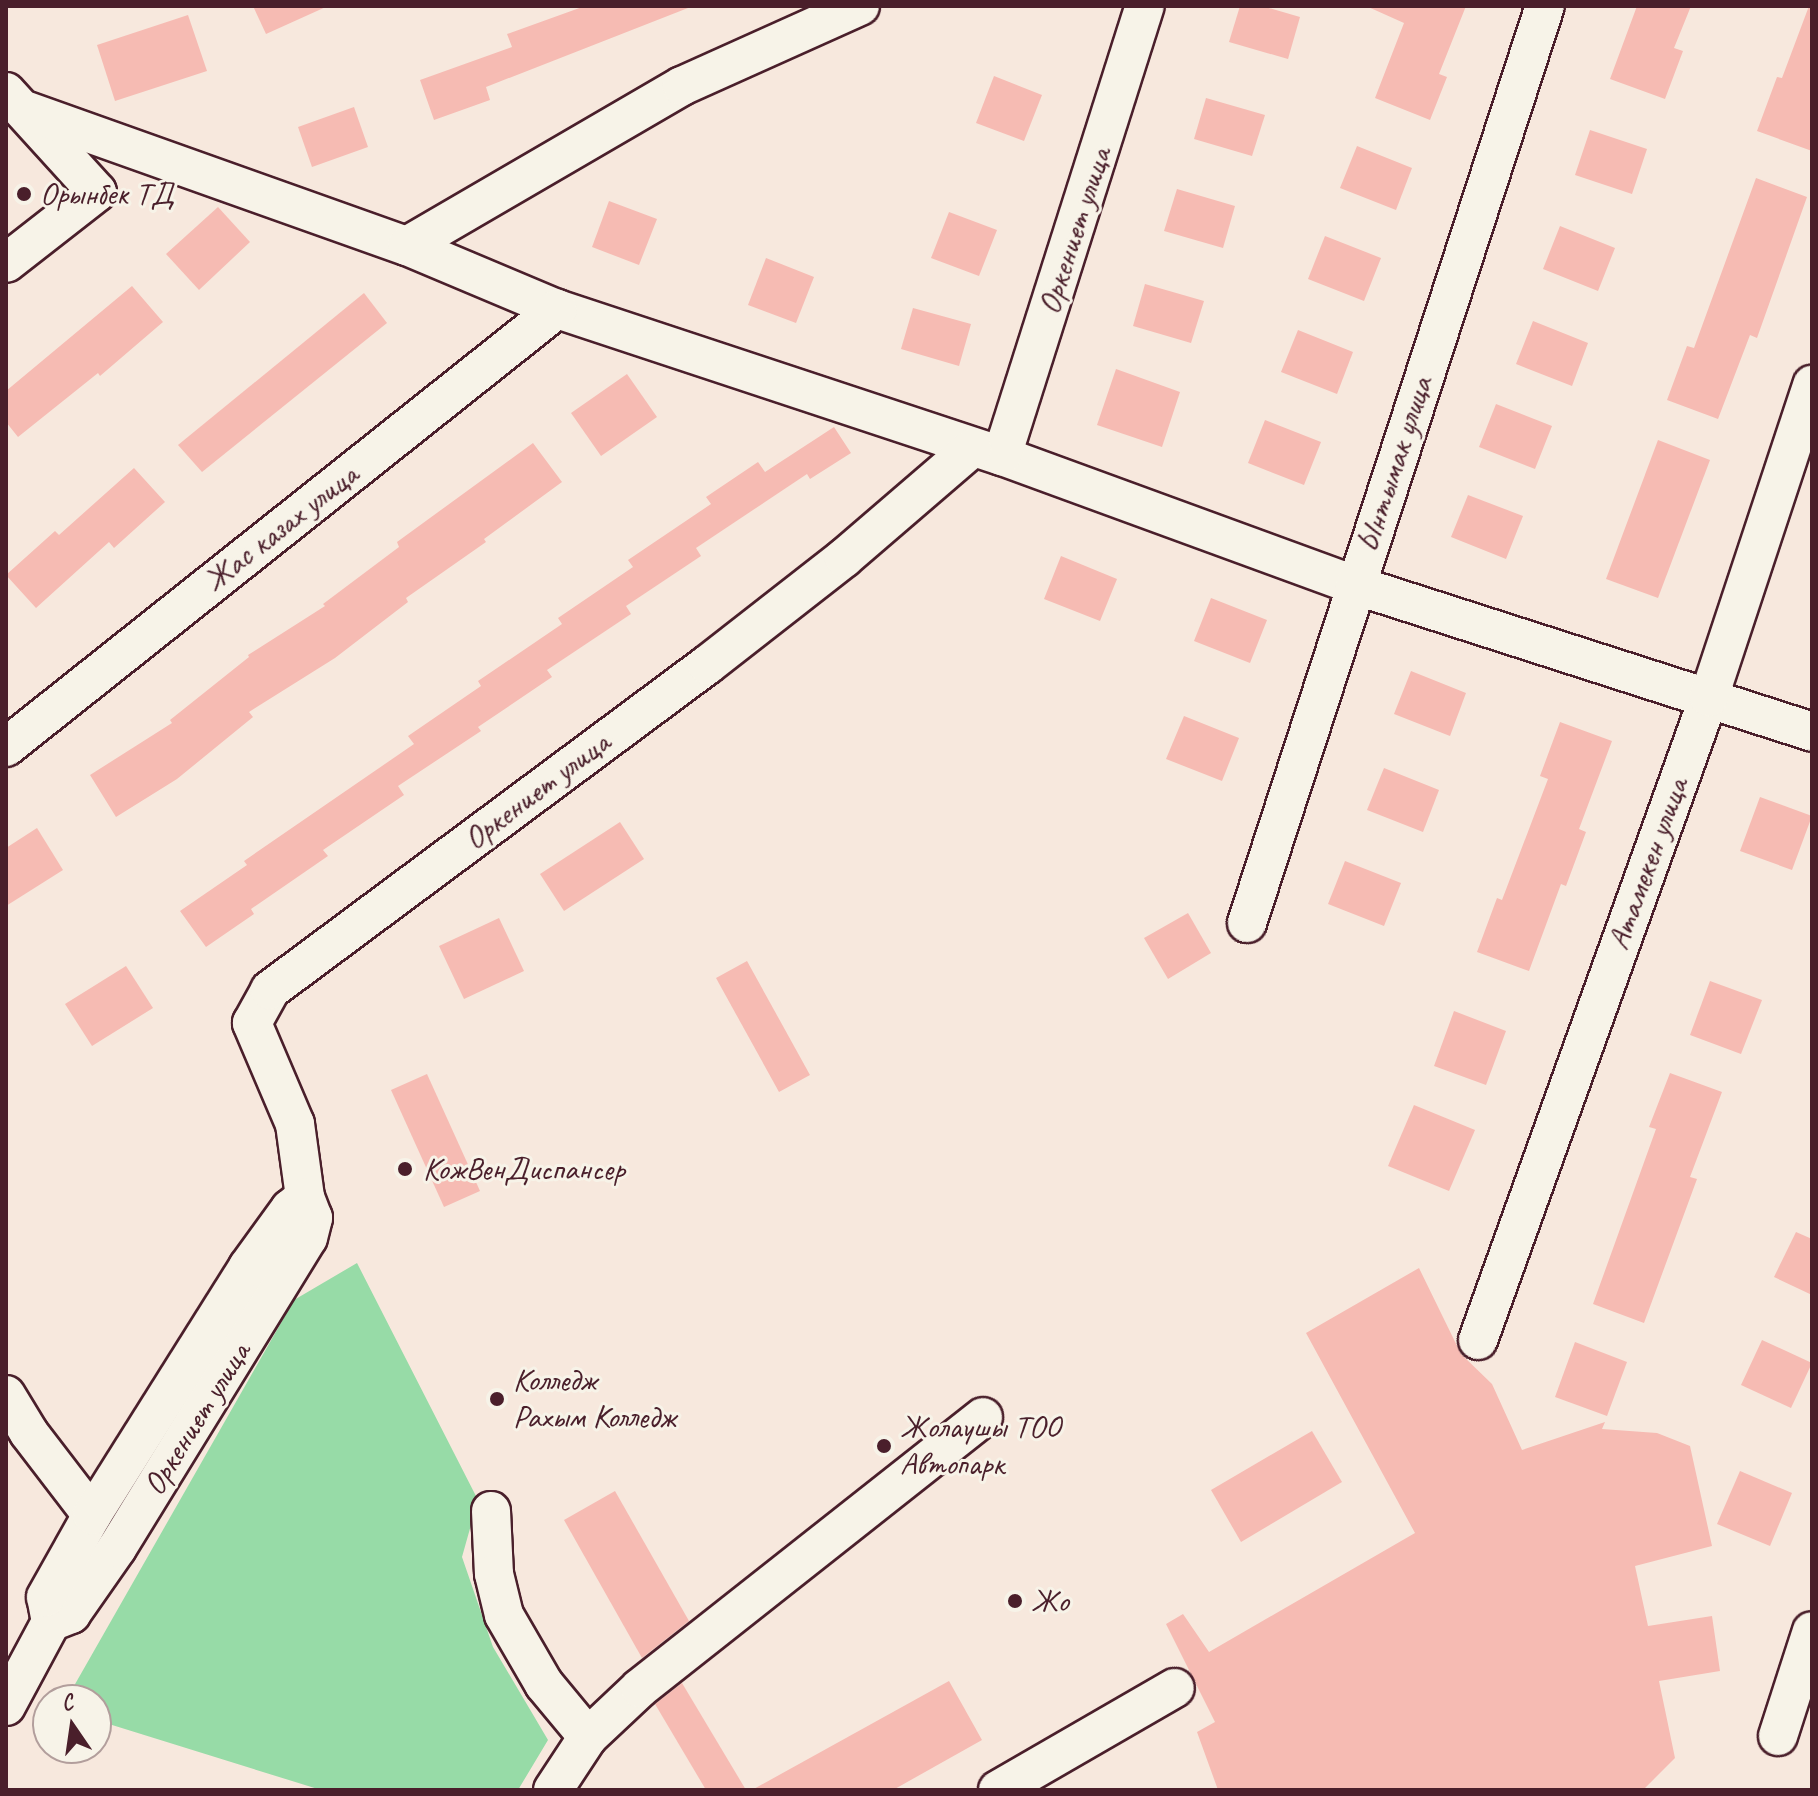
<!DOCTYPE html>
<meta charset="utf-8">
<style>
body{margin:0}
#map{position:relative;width:1818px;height:1796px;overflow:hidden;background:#f7e8dd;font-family:Caveat,sans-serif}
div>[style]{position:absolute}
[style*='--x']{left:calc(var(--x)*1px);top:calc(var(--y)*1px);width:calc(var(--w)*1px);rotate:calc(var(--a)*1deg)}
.green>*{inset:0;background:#97dba7}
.building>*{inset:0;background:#f6bbb3}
.roads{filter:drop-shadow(2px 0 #4a1f2b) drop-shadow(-2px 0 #4a1f2b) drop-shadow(0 2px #4a1f2b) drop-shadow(0 -2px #4a1f2b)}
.minor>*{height:38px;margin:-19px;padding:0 19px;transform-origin:19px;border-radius:19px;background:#f7f3e8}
.dots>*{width:22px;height:22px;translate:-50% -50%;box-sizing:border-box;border:4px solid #f7f3e8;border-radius:50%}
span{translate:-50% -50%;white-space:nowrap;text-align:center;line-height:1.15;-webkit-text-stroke:6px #f7f3e8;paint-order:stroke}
.poi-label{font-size:32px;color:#4a1f2b}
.left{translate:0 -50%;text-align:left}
.street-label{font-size:32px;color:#4a1f2b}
.frame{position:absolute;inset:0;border:8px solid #4a1f2b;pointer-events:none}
.north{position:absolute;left:32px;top:1684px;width:80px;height:80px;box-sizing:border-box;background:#f7f3e8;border:2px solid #b29e9c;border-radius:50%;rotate:347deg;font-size:22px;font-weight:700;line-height:32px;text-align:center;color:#4a1f2b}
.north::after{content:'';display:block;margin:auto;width:28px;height:36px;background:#4a1f2b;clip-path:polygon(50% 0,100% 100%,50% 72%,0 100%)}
</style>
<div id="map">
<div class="green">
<div style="clip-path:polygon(357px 1263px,478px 1500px,462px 1557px,493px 1647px,548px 1740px,518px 1790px,321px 1790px,96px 1720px,96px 1700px,66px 1700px,294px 1300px)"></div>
</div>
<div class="building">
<div style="clip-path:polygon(253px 6px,328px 6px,266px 34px)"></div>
<div style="clip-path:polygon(585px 6px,688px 8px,486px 87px,490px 100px,434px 120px,420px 80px,512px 47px,507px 34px)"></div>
<div style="clip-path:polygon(1240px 6px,1262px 6px,1300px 17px,1288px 59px,1229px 42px)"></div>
<div style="clip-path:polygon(1366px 6px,1466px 6px,1439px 74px,1447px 77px,1430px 120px,1375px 98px,1404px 23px)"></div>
<div style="clip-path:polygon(1637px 6px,1691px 6px,1674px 48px,1683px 51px,1665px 99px,1610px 79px)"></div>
<div style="clip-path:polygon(1809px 6px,1812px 6px,1812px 151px,1757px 131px,1777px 77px,1782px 78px)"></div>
<div style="clip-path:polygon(188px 15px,207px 71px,115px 101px,97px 45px)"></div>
<div style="clip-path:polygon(994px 76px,1042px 95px,1024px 141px,976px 123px)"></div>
<div style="clip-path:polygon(1206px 98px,1265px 115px,1252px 156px,1194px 139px)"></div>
<div style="clip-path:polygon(354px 107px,368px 147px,312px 167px,298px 127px)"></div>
<div style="clip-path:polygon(1590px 130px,1647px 149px,1632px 194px,1575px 175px)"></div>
<div style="clip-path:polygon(1357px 146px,1412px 168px,1396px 210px,1340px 188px)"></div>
<div style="clip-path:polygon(1756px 178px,1807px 197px,1757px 338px,1750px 335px,1718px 419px,1667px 400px,1687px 346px,1694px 348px)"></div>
<div style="clip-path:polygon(1177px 189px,1235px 206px,1223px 248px,1164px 231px)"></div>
<div style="clip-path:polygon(609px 201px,657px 219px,639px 265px,592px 247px)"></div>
<div style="clip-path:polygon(218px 207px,250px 242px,199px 290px,166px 254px)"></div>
<div style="clip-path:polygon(949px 212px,997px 230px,979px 276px,931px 258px)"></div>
<div style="clip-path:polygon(1560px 226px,1615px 248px,1598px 291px,1543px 269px)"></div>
<div style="clip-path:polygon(1325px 236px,1381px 258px,1364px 301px,1308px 279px)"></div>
<div style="clip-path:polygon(766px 258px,814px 277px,796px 323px,748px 305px)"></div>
<div style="clip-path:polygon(1145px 284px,1204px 301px,1191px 343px,1133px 326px)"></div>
<div style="clip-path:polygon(132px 286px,163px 322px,100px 376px,98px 373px,18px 437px,6px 422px,6px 391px)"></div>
<div style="clip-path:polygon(364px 293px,387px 323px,202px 472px,178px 445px)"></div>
<div style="clip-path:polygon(913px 308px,971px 324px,959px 366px,901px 349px)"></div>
<div style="clip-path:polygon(1533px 321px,1588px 343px,1572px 386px,1516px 364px)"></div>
<div style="clip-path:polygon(1298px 330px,1353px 352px,1337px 394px,1281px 372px)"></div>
<div style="clip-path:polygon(1116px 369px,1180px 392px,1162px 447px,1097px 425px)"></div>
<div style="clip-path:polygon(627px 374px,657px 417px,601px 456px,571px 413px)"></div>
<div style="clip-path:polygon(1496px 404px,1552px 426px,1535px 469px,1479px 447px)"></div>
<div style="clip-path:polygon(1265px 420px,1321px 442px,1304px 485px,1248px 463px)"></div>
<div style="clip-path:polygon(834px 427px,851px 453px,810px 479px,807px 474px,696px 548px,701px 556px,626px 606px,631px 614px,547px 670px,552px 677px,478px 727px,481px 731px,398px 786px,404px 795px,323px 850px,328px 856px,251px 909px,254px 914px,206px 947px,180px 911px,247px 865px,244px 861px,414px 744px,408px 736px,481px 686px,478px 681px,562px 624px,558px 618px,633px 567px,628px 560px,711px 504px,706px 497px,758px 462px,765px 472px)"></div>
<div style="clip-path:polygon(1658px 440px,1710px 460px,1658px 598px,1606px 579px)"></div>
<div style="clip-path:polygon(533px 443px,562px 482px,484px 539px,486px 542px,406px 598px,408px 602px,335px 658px,249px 712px,253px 717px,177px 779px,116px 817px,90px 775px,172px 723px,170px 720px,249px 657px,248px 655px,325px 606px,323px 604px,399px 547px,397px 542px)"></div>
<div style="clip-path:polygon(134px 468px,165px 502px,114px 548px,109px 542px,36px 608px,6px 575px,55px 531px,59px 535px)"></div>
<div style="clip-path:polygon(1468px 495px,1523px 516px,1506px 559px,1451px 537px)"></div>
<div style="clip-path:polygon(1061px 556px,1117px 579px,1100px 621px,1044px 599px)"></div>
<div style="clip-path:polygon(1211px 598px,1267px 620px,1250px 663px,1194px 641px)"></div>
<div style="clip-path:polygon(1411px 671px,1466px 693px,1450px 736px,1394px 714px)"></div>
<div style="clip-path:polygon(1184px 716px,1239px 738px,1222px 781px,1166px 759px)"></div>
<div style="clip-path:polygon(1560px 722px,1612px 741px,1579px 829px,1586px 832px,1566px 886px,1561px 884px,1529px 971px,1477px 952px,1497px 898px,1502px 900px,1548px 779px,1540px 776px)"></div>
<div style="clip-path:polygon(1384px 768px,1439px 790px,1423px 832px,1367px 810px)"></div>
<div style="clip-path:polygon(1760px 797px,1812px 816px,1792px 870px,1740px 851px)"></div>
<div style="clip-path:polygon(620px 822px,644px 859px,564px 911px,540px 874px)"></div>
<div style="clip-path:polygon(37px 828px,63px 870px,6px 906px,6px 848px)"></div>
<div style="clip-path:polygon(1345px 861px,1401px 883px,1384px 926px,1328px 904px)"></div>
<div style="clip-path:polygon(1188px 913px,1211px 953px,1168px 979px,1144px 938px)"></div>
<div style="clip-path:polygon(499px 918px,524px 971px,464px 999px,439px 946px)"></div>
<div style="clip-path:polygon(747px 961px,810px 1075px,779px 1092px,716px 978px)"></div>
<div style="clip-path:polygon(126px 966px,153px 1008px,92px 1046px,65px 1004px)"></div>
<div style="clip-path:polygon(1710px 981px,1762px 1000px,1741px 1054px,1690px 1035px)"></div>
<div style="clip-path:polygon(1454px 1011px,1506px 1031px,1486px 1085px,1434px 1066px)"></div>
<div style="clip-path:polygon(1670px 1073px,1722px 1092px,1690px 1177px,1697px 1179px,1644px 1323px,1593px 1304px,1656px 1129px,1649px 1127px)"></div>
<div style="clip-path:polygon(427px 1074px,480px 1191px,444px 1207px,391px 1090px)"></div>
<div style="clip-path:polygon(1414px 1105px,1475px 1130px,1449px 1191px,1388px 1166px)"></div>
<div style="clip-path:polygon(1796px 1232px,1812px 1239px,1812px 1295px,1774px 1277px)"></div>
<div style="clip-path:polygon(1419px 1268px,1461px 1354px,1492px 1384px,1522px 1450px,1605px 1422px,1602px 1429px,1657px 1433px,1690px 1446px,1712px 1546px,1635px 1566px,1648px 1626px,1712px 1616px,1720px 1671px,1659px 1681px,1675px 1758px,1643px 1790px,1218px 1790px,1197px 1732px,1215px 1722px,1166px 1624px,1183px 1614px,1209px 1652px,1415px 1533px,1306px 1333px)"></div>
<div style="clip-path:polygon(1762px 1340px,1812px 1363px,1791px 1408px,1741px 1385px)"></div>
<div style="clip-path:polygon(1575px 1342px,1627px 1362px,1607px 1416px,1555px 1397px)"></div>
<div style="clip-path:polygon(1312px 1431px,1342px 1482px,1241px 1542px,1211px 1490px)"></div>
<div style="clip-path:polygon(1740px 1471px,1792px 1493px,1770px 1546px,1717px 1524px)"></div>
<div style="clip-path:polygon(615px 1491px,689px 1621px,642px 1658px,564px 1520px)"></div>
<div style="clip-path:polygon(949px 1681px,982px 1740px,893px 1790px,752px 1790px)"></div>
<div style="clip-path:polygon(682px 1683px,746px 1790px,706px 1790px,655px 1704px)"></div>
</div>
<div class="roads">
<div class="minor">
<div style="--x:6;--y:92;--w:135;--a:47.7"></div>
<div style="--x:97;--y:192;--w:115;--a:142"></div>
<div style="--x:27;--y:111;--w:403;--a:19.6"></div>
<div style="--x:407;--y:246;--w:163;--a:22.8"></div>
<div style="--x:557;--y:309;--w:469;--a:18.3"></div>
<div style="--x:1002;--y:456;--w:376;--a:20.1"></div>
<div style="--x:1355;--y:585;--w:480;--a:17.8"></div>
<div style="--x:407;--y:246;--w:318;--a:-30.2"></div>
<div style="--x:682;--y:86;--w:195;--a:-24.2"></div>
<div style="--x:1002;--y:456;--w:472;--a:-72.4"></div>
<div style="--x:6;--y:747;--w:704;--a:-38.48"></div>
<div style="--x:1247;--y:923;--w:964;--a:-72"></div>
<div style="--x:1478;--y:1340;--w:683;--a:-70.24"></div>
<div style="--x:1709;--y:697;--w:329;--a:-71.7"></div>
<div style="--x:6;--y:1395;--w:44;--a:58.8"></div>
<div style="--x:29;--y:1433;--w:103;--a:52.5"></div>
<div style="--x:491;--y:1511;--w:63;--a:87.3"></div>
<div style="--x:494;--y:1574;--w:42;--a:76.3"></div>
<div style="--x:504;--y:1615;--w:80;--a:59.9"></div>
<div style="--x:544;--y:1684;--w:69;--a:50.3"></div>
<div style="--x:51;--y:1622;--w:22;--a:-22"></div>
<div style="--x:71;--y:1614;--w:80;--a:-55.1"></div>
<div style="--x:117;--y:1548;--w:364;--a:-58.4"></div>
<div style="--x:308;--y:1238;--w:21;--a:-76"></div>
<div style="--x:313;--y:1218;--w:22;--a:-111"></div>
<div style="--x:305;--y:1197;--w:74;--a:-97.8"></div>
<div style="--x:295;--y:1124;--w:110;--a:-113.1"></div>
<div style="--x:252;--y:1023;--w:38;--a:-61"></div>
<div style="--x:270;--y:990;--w:545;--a:-36.64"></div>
<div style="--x:707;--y:665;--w:174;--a:-38"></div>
<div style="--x:844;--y:558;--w:169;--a:-40.7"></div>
<div style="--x:6;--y:1706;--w:95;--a:-61.8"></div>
<div style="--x:51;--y:1622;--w:25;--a:-101"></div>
<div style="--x:46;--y:1597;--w:94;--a:-60.7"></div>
<div style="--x:92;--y:1515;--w:293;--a:-57.8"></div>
<div style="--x:248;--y:1267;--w:72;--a:-54.1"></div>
<div style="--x:290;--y:1209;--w:19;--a:-39"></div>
<div style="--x:1778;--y:1736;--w:110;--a:-72.1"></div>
<div style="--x:553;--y:1790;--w:64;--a:-56.6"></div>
<div style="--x:588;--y:1737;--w:71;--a:-43.3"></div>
<div style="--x:640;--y:1688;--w:437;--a:-38.3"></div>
<div style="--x:998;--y:1790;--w:204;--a:-30"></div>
</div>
</div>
<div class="dots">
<div style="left:24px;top:194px;background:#4a1f2b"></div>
<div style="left:405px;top:1169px;background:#4a1f2b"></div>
<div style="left:497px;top:1399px;background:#4a1f2b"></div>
<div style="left:884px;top:1446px;background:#4a1f2b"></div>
<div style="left:1015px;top:1601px;background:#4a1f2b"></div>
</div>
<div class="poi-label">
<span class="left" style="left:40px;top:194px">Орынбек ТД</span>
<span class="left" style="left:423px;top:1169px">КожВенДиспансер</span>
<span class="left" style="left:513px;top:1399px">Колледж<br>Рахым Колледж</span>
<span class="left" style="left:900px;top:1446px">Жолаушы ТОО<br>Автопарк</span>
<span class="left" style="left:1031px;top:1601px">Жо</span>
</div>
<div class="street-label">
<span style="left:1075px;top:231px;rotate:-72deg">Оркениет улица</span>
<span style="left:1395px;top:464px;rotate:-72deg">Ынтымак улица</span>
<span style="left:281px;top:528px;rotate:-38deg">Жас казах улица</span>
<span style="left:537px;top:791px;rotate:-37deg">Оркениет улица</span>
<span style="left:1648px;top:864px;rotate:-70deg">Атамекен улица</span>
<span style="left:197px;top:1419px;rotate:-58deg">Оркениет улица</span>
</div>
<div class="frame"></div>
<div class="north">С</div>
</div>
